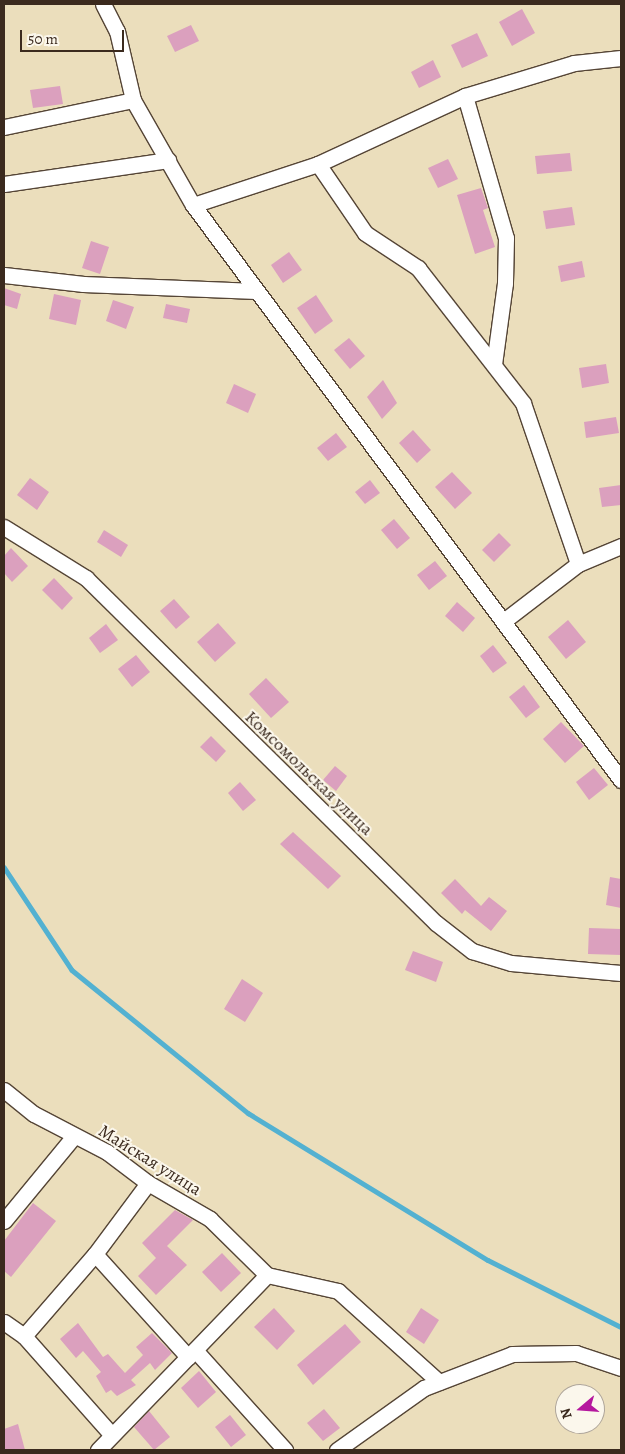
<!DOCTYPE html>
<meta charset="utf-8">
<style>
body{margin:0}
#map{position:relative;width:625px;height:1454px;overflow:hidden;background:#ebdebc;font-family:Alegreya,serif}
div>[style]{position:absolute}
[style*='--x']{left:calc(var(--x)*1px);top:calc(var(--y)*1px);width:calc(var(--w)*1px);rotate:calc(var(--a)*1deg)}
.stream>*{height:4.5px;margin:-2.25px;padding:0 2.25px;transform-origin:2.25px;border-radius:2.25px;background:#53b1d1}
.building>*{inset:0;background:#dba0be}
.roads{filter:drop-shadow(1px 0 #554536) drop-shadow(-1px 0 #554536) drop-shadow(0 1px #554536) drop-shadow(0 -1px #554536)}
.minor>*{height:15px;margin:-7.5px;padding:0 7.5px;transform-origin:7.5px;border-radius:7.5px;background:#fff}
span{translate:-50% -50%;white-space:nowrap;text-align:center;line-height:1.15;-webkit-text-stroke:4px #fbf7ec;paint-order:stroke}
.street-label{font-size:18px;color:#3b2a1e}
.frame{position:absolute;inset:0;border:5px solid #3b2a1e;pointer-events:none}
.north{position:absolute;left:555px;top:1384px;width:50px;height:50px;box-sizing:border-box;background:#fbf7ec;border:1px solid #aea59a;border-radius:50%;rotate:252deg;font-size:14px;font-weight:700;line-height:20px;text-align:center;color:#3b2a1e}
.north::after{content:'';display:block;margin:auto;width:18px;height:22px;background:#b5179e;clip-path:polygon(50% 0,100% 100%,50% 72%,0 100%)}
.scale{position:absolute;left:20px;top:30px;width:104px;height:22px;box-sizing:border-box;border:2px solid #3b2a1e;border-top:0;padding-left:6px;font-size:15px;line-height:18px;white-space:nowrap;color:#3b2a1e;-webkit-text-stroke:4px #fbf7ec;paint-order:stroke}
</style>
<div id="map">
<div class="stream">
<div style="--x:4;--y:867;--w:123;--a:56.6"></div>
<div style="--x:72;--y:970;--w:227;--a:39.1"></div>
<div style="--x:248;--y:1113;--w:281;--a:31.5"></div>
<div style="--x:488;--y:1260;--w:149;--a:26.7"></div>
</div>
<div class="building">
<div style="clip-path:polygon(522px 9px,535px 33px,512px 46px,499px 22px)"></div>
<div style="clip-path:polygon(191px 25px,199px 41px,175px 52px,167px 36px)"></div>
<div style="clip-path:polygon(477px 33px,488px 56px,462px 68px,451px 45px)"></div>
<div style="clip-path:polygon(433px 60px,441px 77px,419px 88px,411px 72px)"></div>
<div style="clip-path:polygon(60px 86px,63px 104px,33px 108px,30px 90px)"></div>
<div style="clip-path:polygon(570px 153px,572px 171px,537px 174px,535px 156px)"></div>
<div style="clip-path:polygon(448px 159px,458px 179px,438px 188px,428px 168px)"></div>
<div style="clip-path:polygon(481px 188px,488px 208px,483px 210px,495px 247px,475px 254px,457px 195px)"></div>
<div style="clip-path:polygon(572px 207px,575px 225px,546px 229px,543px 211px)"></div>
<div style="clip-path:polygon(91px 241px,109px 247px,100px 274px,82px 268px)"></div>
<div style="clip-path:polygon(289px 252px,302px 270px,283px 283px,271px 265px)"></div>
<div style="clip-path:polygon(582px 261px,585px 277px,561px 282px,558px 266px)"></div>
<div style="clip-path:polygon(4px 288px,21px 294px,17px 309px,4px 305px)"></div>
<div style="clip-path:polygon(54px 294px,81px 300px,76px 325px,49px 319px)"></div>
<div style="clip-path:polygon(316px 295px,333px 321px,315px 334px,297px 308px)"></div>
<div style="clip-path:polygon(113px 300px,134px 307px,126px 329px,106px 321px)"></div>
<div style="clip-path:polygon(166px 304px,190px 309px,187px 323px,163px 318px)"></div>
<div style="clip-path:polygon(349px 338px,365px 356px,350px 369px,334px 350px)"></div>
<div style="clip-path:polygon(606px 364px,609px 383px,582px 388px,579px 368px)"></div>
<div style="clip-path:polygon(383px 380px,397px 403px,382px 419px,367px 397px)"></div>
<div style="clip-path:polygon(234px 384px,256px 394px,248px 413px,226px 403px)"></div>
<div style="clip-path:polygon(616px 417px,619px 433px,586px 438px,584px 422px)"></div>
<div style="clip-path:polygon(413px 430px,431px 450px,417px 463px,399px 443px)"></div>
<div style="clip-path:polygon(336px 433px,347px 447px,328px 461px,317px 448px)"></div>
<div style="clip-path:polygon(452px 472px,472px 493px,455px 509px,435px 487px)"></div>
<div style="clip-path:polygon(30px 478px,49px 492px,37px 510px,17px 495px)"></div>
<div style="clip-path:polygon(370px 480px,380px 493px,365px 504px,355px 492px)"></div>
<div style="clip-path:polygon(621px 485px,621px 505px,602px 507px,599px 488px)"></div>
<div style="clip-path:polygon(394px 519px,410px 538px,397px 549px,381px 530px)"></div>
<div style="clip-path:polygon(104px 530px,128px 545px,121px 557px,97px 542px)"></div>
<div style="clip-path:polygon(499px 533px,511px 545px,494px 562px,482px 550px)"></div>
<div style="clip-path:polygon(11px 548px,28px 566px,12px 582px,4px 573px,4px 556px)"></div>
<div style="clip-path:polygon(435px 561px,447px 576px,429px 590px,417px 575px)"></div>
<div style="clip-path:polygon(54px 578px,73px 598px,62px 610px,42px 590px)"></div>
<div style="clip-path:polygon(174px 599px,190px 617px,176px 629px,160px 611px)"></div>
<div style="clip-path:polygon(457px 602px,475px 618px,463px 632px,445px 616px)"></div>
<div style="clip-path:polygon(568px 620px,586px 642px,566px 659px,548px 637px)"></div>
<div style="clip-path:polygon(218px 623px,236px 643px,215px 662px,197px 642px)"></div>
<div style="clip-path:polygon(106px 624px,118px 640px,100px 653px,89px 638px)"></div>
<div style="clip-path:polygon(493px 645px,507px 663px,493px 673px,480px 656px)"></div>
<div style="clip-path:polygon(136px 655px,150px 672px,132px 687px,118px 669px)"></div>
<div style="clip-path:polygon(266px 678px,289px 702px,271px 718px,249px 694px)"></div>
<div style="clip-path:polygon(524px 685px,540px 707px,526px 718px,509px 697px)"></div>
<div style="clip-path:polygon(561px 722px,584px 746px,565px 763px,543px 739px)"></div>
<div style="clip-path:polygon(211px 736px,226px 751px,216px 762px,200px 747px)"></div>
<div style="clip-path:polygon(335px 766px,347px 776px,336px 791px,323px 780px)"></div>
<div style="clip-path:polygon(594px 768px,608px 785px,589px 800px,576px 782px)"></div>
<div style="clip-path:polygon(240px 782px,256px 800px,243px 811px,228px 793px)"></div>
<div style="clip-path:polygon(293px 832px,341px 876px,328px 889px,280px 844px)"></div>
<div style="clip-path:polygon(610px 877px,621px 879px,621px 908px,606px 905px)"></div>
<div style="clip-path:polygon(455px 879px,481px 906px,489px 897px,507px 911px,491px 931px,465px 910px,462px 914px,441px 893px)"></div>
<div style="clip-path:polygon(589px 928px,621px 929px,621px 955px,588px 954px)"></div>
<div style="clip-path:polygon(413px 951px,443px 962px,436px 982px,405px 970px)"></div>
<div style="clip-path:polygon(242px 979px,263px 993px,245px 1022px,224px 1009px)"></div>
<div style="clip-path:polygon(33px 1203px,56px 1221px,11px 1277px,4px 1271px,4px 1241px)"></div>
<div style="clip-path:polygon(175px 1210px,193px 1220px,167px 1246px,187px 1265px,156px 1295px,138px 1276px,156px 1258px,142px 1243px)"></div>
<div style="clip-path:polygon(222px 1253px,241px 1273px,221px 1292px,202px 1272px)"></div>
<div style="clip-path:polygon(274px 1308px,295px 1331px,277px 1350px,254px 1327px)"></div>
<div style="clip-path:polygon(421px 1308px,439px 1320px,424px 1344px,406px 1332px)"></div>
<div style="clip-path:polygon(78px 1323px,103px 1357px,108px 1354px,125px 1373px,143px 1355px,136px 1347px,152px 1333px,172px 1353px,155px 1370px,150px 1363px,131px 1380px,136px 1385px,117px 1396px,111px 1390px,106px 1393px,96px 1376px,101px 1372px,83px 1351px,76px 1358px,60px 1339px)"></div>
<div style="clip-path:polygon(345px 1324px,361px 1342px,313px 1385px,297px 1365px)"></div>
<div style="clip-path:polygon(199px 1371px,216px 1392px,198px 1408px,181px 1388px)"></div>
<div style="clip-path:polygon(324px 1409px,340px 1428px,323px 1441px,307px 1423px)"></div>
<div style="clip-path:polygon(149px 1411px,170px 1437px,154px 1450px,134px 1427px)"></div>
<div style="clip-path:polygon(230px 1415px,246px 1435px,231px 1447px,215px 1427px)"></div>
<div style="clip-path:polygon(18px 1424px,25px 1450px,4px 1450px,4px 1429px)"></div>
</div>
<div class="roads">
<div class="minor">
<div style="--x:103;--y:4;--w:30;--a:63"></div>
<div style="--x:117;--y:31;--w:71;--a:76.9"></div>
<div style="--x:465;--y:96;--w:148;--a:73.9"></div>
<div style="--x:506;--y:238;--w:45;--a:91.3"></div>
<div style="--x:505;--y:283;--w:82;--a:97.7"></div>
<div style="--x:4;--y:127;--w:132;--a:-11.8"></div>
<div style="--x:133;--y:100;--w:121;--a:60.3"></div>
<div style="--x:193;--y:205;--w:717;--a:53.34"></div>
<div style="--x:318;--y:164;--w:83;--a:55.7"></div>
<div style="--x:365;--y:233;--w:64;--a:33.4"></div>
<div style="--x:418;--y:268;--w:171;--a:52.1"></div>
<div style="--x:523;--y:403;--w:170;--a:71.1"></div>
<div style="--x:4;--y:184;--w:166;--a:-8.3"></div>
<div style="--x:193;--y:205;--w:132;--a:-18.2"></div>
<div style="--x:318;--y:164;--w:162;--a:-24.8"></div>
<div style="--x:465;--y:96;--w:114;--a:-16.8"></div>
<div style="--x:574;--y:63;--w:47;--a:-6.1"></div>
<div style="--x:4;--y:275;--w:80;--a:6.5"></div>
<div style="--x:83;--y:284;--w:173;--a:2.3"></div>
<div style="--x:4;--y:527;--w:97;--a:31.9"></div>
<div style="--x:86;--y:578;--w:491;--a:44.6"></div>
<div style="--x:436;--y:923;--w:46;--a:37.9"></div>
<div style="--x:472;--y:951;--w:41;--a:17.1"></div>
<div style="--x:511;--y:963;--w:110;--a:5.2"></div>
<div style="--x:505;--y:620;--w:92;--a:-37.5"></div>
<div style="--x:578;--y:564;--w:47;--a:-22.7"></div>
<div style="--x:4;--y:1090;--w:38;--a:39"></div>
<div style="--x:34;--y:1114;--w:82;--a:27.5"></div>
<div style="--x:107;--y:1152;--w:51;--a:37.1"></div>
<div style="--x:148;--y:1183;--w:72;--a:30.1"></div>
<div style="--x:210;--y:1219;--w:80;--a:44.5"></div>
<div style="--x:267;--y:1275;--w:73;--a:12.7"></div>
<div style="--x:338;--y:1291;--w:136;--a:42"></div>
<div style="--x:148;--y:1183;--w:89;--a:126.7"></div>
<div style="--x:95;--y:1254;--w:139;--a:47.9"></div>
<div style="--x:4;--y:1221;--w:110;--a:-50.5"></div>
<div style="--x:4;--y:1322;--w:24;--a:35"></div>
<div style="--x:24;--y:1336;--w:132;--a:48.4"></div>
<div style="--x:24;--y:1336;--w:108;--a:-49.1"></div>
<div style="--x:195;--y:1350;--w:135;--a:48"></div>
<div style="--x:98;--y:1450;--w:243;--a:-46"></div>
<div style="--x:337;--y:1450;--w:107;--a:-35.5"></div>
<div style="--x:424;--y:1388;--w:94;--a:-21.1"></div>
<div style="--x:512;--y:1354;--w:64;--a:-0.9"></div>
<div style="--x:576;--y:1353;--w:47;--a:18.4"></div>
</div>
</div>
<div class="street-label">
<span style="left:309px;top:773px;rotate:44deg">Комсомольская улица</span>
<span style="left:150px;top:1160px;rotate:32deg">Майская улица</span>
</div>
<div class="frame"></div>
<div class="north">N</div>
<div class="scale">50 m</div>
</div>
